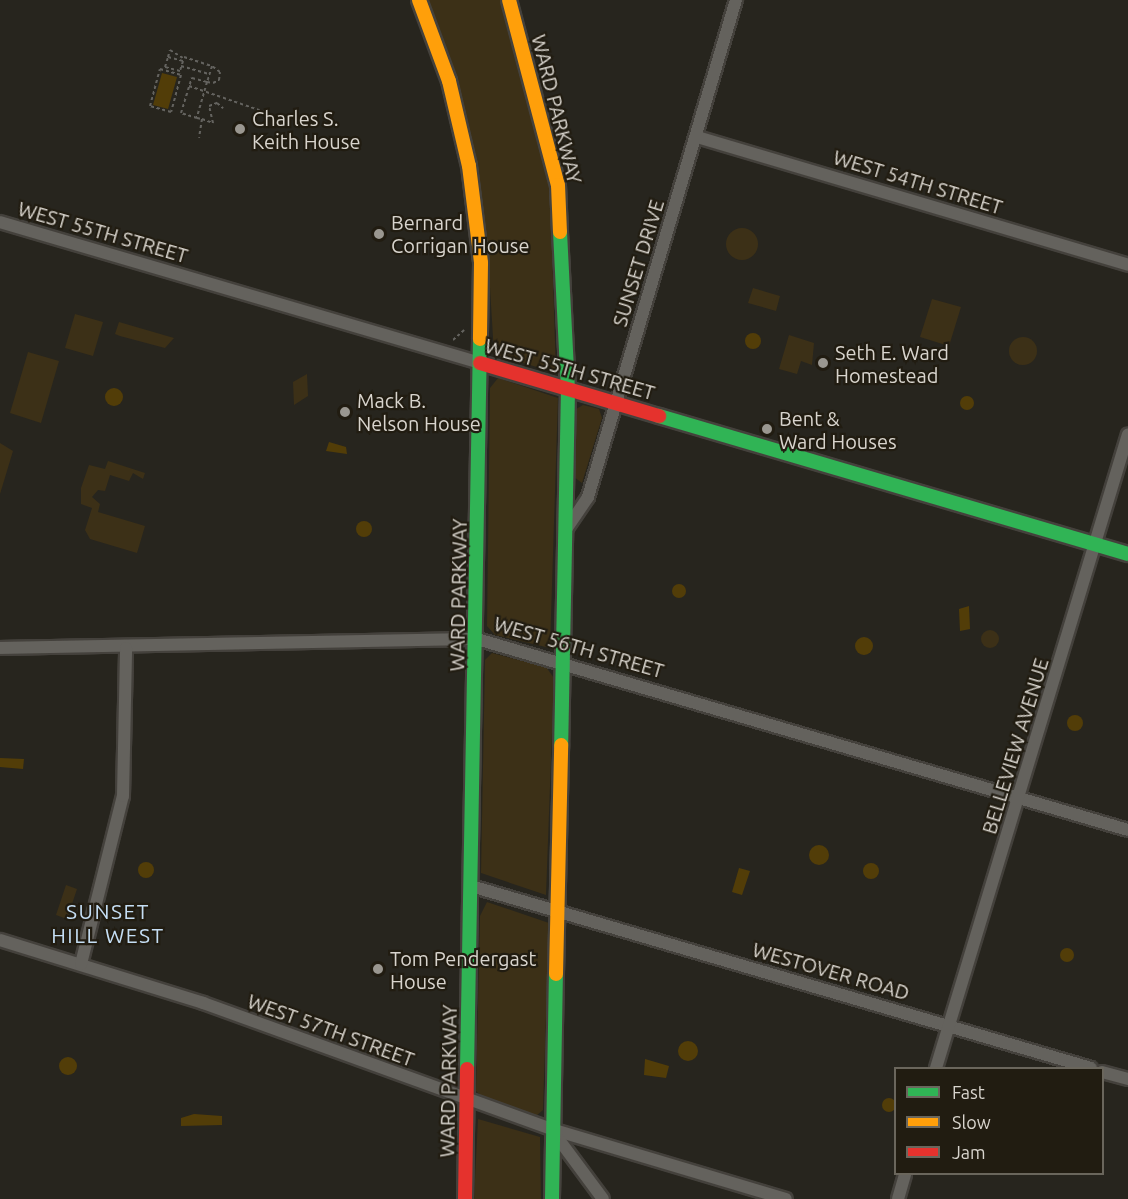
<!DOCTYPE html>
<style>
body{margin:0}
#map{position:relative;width:1128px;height:1199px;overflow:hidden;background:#27251e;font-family:Ubuntu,sans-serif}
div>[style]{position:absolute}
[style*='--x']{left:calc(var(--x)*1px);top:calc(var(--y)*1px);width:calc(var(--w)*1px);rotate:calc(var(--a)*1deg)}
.green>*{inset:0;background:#3c3017}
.round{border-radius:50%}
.water>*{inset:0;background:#523d08}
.path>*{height:2px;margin-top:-1px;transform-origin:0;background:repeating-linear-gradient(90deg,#64635f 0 3px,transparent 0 6px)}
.roads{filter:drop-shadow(2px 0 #44413c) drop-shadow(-2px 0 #44413c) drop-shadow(0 2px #44413c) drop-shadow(0 -2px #44413c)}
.street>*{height:12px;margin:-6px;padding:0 6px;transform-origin:6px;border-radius:6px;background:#64625d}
.fast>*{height:14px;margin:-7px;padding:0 7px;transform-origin:7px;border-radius:7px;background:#30b455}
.slow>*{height:14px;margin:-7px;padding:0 7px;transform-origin:7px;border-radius:7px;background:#ff9f0a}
.jam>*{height:14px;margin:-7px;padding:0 7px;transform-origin:7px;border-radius:7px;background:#e5322d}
.dots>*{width:16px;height:16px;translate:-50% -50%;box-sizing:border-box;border:3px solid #211c11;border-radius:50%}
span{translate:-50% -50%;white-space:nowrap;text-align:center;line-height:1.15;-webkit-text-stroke:4.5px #211c11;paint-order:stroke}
.street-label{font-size:20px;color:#d8d4cd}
.poi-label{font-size:20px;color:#d8d4cd}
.left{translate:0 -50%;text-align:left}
.neighbourhood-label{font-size:21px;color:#c5def4;letter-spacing:1.5px}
.legend{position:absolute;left:894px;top:1067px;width:210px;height:108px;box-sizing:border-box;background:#211c11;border:2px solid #6a665c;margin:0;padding:8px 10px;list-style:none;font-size:18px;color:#d8d4cd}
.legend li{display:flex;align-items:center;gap:12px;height:30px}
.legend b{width:30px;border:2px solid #6a665c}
</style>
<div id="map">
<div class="green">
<div style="clip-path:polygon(428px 0,501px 0,550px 186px,556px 373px,494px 354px,487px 238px)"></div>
<div class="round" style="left:726px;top:228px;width:32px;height:32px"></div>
<div style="clip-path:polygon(753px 288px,780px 296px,776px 311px,748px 303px)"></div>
<div style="clip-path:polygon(932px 299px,961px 307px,949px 346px,920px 337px)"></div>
<div style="clip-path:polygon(75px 314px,103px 322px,93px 356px,65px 348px)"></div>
<div style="clip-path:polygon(119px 322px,174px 338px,165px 348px,120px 336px,115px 334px)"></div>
<div style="clip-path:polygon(789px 335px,814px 343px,812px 365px,801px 361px,797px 374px,779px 369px)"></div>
<div class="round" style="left:1009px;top:337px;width:28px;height:28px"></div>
<div style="clip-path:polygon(28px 352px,59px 361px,41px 423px,10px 413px)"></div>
<div style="clip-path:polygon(307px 374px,308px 396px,294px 405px,293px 382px)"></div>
<div style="clip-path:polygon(498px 378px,558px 398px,550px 648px,495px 635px,487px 626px,490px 388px)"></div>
<div style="clip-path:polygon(583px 405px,599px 409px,602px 418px,582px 483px,574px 477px,576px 409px)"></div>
<div style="clip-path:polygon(0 443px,13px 451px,0 494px)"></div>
<div style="clip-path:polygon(108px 461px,145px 473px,143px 479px,133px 473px,129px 481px,110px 475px,105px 491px,98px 490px,92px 497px,100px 504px,98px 512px,145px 526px,137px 553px,90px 539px,85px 530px,92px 508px,81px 504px,81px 488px,89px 465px,105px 469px)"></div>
<div class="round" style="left:981px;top:630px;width:18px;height:18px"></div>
<div style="clip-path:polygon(492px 653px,546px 667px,554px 678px,546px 895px,481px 873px,485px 660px)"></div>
<div style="clip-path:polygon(66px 885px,77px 889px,67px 919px,56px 915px)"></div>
<div style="clip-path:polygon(487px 902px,549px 923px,543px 1110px,536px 1116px,484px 1099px,476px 1091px,480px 916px)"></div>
<div style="clip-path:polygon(478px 1119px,540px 1137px,541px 1199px,474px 1199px)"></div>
</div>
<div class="water">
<div style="clip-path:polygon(162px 73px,177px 77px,168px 109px,153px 105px)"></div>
<div class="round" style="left:745px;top:333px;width:16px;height:16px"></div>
<div class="round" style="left:105px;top:388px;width:18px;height:18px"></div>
<div class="round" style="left:960px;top:396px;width:14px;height:14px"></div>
<div style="clip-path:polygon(329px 442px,346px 447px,347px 454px,326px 451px)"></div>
<div class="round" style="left:356px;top:521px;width:16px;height:16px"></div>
<div class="round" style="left:672px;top:584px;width:14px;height:14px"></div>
<div style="clip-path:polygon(969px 606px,970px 629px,960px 631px,959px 609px)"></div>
<div class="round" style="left:855px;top:637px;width:18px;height:18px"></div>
<div class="round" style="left:1067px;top:715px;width:16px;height:16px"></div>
<div style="clip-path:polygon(0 758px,24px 759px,23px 769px,0 767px)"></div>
<div class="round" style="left:809px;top:845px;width:20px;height:20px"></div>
<div class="round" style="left:138px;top:862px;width:16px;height:16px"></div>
<div class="round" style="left:863px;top:863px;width:16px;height:16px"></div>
<div style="clip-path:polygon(739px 868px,750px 871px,742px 895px,732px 892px)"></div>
<div class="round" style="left:1060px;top:948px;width:14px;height:14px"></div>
<div class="round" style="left:678px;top:1041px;width:20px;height:20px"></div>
<div class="round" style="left:59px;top:1057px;width:18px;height:18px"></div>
<div style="clip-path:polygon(645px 1059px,669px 1066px,666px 1078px,644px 1075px)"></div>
<div class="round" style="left:882px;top:1098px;width:14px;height:14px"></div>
<div style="clip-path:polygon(194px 1114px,222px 1116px,222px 1125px,181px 1126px,181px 1118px)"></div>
</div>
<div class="path">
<div style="--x:168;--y:57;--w:16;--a:15"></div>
<div style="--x:183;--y:61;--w:10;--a:107"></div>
<div style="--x:180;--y:71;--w:16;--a:-165"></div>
<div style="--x:165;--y:67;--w:10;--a:-73"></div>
<div style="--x:168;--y:57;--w:7;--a:-74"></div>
<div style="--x:170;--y:50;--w:15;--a:32"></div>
<div style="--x:184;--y:57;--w:29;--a:18"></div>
<div style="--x:212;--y:66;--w:17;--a:107"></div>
<div style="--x:207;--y:82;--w:37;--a:106"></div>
<div style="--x:197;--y:118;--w:17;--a:-163"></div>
<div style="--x:181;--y:113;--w:37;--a:-73"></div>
<div style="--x:192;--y:78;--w:16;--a:15"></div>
<div style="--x:207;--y:82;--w:6;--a:9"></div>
<div style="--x:213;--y:83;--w:7;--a:-27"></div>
<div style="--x:219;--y:80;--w:8;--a:-83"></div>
<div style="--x:220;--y:72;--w:10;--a:-143"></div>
<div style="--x:181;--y:66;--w:29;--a:16"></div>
<div style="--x:160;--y:69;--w:22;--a:16"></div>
<div style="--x:181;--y:75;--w:38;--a:105"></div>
<div style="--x:171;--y:112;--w:22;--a:-164"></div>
<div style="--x:150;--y:106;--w:38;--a:-75"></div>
<div style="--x:189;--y:86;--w:83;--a:18.9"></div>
<div style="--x:268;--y:113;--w:15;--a:42"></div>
<div style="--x:197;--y:118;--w:5;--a:11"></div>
<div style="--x:202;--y:119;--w:19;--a:99"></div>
<div style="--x:202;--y:119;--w:12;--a:20"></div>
<div style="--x:213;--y:123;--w:17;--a:-103"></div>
<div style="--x:209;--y:106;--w:9;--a:-21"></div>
<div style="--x:217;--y:103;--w:8;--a:40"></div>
<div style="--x:453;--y:340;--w:15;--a:-42"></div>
</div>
<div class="roads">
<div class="street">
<div style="--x:697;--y:137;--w:450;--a:16.5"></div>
<div style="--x:0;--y:222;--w:500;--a:16.37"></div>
<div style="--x:565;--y:531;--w:41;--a:-55.9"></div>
<div style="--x:588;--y:497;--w:519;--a:-73.42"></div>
<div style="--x:0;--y:648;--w:477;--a:-1.1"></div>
<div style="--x:477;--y:639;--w:678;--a:16.35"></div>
<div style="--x:471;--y:886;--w:646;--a:16.36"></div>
<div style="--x:0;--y:940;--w:213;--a:17.2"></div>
<div style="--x:203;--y:1003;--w:370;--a:19.9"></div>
<div style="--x:551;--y:1129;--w:245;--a:16.6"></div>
<div style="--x:81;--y:964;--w:173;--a:-76"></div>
<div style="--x:123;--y:796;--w:148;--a:-88.8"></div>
<div style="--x:936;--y:1068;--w:662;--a:-73.15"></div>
<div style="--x:1102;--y:1072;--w:27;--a:15"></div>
<div style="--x:554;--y:1133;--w:82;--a:53.4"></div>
<div style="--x:898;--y:1199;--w:26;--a:-74"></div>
</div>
<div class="fast">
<div style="--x:560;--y:232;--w:157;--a:87.1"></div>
<div style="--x:568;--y:389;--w:356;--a:91.1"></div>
<div style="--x:659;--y:416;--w:489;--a:16.4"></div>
<div style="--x:467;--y:1069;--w:730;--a:-88.98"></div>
<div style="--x:552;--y:1199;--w:225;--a:-89"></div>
</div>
<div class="slow">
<div style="--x:419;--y:0;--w:86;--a:69.7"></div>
<div style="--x:449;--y:81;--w:87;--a:76.8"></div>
<div style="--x:469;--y:166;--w:98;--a:82.9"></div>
<div style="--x:481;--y:263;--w:76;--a:90.8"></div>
<div style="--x:509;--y:0;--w:191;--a:75.2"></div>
<div style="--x:558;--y:185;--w:47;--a:87.6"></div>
<div style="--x:556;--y:974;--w:229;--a:-88.7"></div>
</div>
<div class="jam">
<div style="--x:480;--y:363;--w:187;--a:16.5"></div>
<div style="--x:465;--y:1199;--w:130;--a:-89.1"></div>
</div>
</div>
<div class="dots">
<div style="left:240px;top:129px;background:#9a9790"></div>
<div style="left:379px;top:234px;background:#9a9790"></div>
<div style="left:823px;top:363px;background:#9a9790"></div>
<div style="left:345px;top:412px;background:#9a9790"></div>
<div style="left:767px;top:429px;background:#9a9790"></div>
<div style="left:378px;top:969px;background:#9a9790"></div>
</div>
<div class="street-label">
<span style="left:557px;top:109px;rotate:76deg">WARD PARKWAY</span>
<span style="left:918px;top:182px;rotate:17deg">WEST 54TH STREET</span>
<span style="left:103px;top:232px;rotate:16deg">WEST 55TH STREET</span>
<span style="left:638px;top:263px;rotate:-73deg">SUNSET DRIVE</span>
<span style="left:570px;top:369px;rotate:16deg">WEST 55TH STREET</span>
<span style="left:458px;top:595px;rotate:-89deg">WARD PARKWAY</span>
<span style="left:579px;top:647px;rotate:16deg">WEST 56TH STREET</span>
<span style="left:1015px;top:746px;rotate:-73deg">BELLEVIEW AVENUE</span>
<span style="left:831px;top:971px;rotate:16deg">WESTOVER ROAD</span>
<span style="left:331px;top:1030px;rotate:20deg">WEST 57TH STREET</span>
<span style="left:448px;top:1081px;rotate:-89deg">WARD PARKWAY</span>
</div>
<div class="poi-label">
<span class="left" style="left:252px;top:130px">Charles S.<br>Keith House</span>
<span class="left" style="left:391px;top:234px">Bernard<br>Corrigan House</span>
<span class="left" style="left:835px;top:364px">Seth E. Ward<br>Homestead</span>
<span class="left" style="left:357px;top:412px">Mack B.<br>Nelson House</span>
<span class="left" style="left:779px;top:430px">Bent &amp;<br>Ward Houses</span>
<span class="left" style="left:390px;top:970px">Tom Pendergast<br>House</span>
</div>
<div class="neighbourhood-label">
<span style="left:108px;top:923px">SUNSET<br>HILL WEST</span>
</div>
<ul class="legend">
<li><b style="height:8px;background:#30b455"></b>Fast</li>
<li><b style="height:8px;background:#ff9f0a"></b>Slow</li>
<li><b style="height:8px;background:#e5322d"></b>Jam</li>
</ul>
</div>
